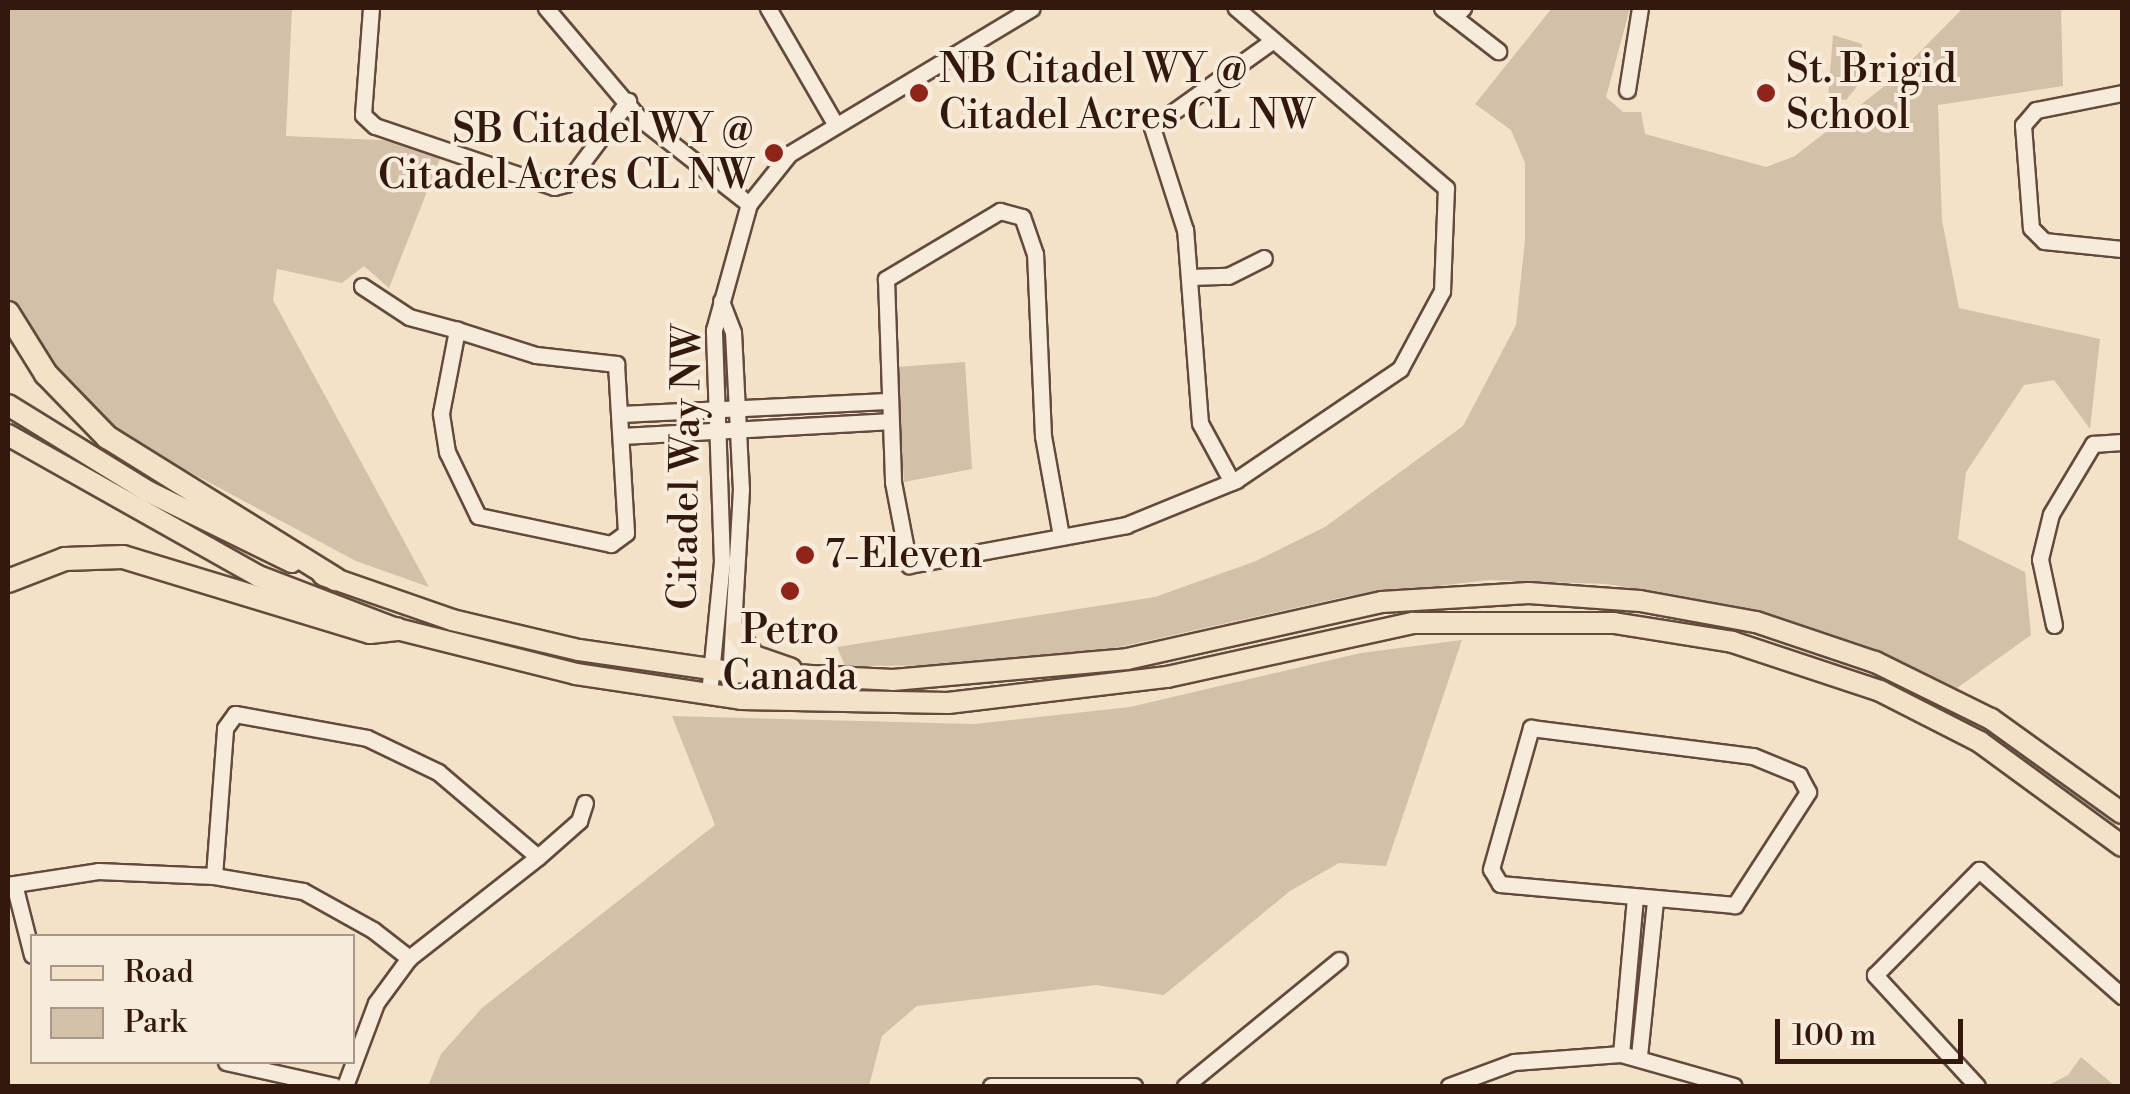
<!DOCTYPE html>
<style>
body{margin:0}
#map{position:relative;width:2130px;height:1094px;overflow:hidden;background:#f3e2c7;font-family:"Libre Bodoni",serif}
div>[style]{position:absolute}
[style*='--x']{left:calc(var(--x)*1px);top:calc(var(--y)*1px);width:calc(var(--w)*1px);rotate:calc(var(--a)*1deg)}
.green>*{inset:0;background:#d2c0a8}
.roads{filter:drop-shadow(2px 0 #634a3c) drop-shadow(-2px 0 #634a3c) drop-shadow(0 2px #634a3c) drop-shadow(0 -2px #634a3c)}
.minor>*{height:15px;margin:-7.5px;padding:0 7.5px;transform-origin:7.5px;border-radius:7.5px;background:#f7ecdb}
.major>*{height:20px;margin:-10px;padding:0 10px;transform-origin:10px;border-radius:10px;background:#f3e2c7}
.highway>*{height:22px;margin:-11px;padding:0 11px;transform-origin:11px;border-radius:11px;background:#f3e2c7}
.dots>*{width:28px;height:28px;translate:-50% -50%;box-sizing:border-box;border:5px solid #f7ecdb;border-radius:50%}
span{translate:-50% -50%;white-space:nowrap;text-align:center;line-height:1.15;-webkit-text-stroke:8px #f7ecdb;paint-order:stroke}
.poi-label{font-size:40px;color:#33180e}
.left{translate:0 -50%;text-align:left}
.right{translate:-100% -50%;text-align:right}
.street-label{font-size:40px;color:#33180e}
.frame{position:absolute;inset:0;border:10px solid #33180e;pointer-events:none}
.legend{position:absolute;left:30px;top:934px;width:325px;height:130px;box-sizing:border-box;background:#f7ecdb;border:2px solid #a99789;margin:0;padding:12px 18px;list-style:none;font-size:30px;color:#33180e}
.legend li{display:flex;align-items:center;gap:20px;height:50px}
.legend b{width:50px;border:2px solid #a99789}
.scale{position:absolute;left:1775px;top:1019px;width:188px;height:45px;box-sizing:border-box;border:5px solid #33180e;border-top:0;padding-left:12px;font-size:30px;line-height:35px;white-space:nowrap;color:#33180e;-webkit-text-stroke:8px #f7ecdb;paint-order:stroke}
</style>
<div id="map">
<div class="green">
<div style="clip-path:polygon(292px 8px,286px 136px,402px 141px,441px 156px,389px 288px,364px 266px,342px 283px,277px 269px,273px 300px,429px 587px,356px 561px,107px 428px,22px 333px,8px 301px,8px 8px)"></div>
<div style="clip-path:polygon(1552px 8px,1630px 8px,1606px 97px,1623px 112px,1641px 112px,1645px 134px,1766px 167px,1795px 156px,1891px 81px,1963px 8px,2061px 8px,2063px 86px,1938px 105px,1942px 220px,1959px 308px,2100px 339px,2090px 429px,2054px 380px,2024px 385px,1966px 472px,1958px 539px,2025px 572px,2031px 635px,1957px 688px,1880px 652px,1741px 607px,1607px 584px,1490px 580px,1349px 596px,1101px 651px,990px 665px,845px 666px,837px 647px,1155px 597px,1256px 561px,1325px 527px,1463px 426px,1516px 325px,1525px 240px,1525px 163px,1511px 130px,1475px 104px)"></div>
<div style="clip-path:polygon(1833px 35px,1862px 44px,1859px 84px,1846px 100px,1828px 98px)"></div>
<div style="clip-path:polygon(965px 362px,972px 469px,904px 482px,897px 367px)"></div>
<div style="clip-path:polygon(1462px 640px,1386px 866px,1339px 863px,1290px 891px,1164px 995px,1096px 985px,917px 1006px,882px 1036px,869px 1086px,428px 1086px,441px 1054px,482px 1008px,715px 825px,672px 716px,974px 724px,1130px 707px,1361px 653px)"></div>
<div style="clip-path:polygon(2081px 1057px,2115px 1086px,2047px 1086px,2068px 1075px)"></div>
</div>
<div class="roads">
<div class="minor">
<div style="--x:371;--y:8;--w:107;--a:94.3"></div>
<div style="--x:363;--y:115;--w:16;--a:43"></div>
<div style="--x:375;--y:126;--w:189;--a:18.8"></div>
<div style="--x:554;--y:187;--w:12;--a:-14"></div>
<div style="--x:566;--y:184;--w:104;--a:-53.2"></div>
<div style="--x:546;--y:8;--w:143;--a:49.8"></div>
<div style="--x:638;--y:117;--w:141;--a:38.1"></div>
<div style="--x:768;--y:8;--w:132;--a:59.9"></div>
<div style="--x:1442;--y:8;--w:15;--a:37"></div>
<div style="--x:1454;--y:17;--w:13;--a:-45"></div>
<div style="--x:1454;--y:17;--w:56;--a:37.7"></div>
<div style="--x:1627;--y:90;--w:83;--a:-81"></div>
<div style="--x:2122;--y:93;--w:88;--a:168.8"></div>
<div style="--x:2036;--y:110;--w:20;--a:131"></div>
<div style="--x:2023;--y:125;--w:103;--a:85.6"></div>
<div style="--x:2031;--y:228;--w:18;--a:45"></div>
<div style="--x:2044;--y:241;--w:78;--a:5.9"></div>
<div style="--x:1190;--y:277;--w:38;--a:-2"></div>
<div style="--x:1228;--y:276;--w:40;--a:-26.6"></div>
<div style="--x:362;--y:286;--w:56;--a:33.4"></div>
<div style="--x:409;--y:317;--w:50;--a:15.2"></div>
<div style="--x:457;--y:330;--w:83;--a:17.6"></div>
<div style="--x:536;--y:355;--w:81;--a:6.4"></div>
<div style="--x:616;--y:364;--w:169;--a:86.6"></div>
<div style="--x:626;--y:533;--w:19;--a:144"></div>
<div style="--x:611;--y:544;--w:136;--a:-168.1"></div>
<div style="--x:478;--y:516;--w:71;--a:-115.8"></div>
<div style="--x:447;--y:452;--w:39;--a:-99"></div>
<div style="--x:441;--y:413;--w:85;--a:-79.1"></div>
<div style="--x:721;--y:301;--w:33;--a:69"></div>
<div style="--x:733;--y:332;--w:157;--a:87.1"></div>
<div style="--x:741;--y:489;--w:208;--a:93.3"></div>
<div style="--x:621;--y:414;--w:266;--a:-2.8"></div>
<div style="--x:622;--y:436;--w:266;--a:-3.2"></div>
<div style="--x:1232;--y:482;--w:67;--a:-118.5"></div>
<div style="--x:1200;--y:423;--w:194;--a:-94.4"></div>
<div style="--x:1185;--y:230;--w:108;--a:-107.8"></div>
<div style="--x:1152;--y:127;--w:143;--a:-35.6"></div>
<div style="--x:1061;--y:536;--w:102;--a:-100.2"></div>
<div style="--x:1043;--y:436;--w:182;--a:-92.5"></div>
<div style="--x:1035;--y:254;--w:39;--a:-109"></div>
<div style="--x:1022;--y:217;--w:23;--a:-165"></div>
<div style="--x:1000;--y:211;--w:133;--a:149.2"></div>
<div style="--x:886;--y:279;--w:203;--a:88"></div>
<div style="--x:893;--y:482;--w:85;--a:79.1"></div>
<div style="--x:909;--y:565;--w:221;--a:-10.4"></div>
<div style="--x:1126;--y:525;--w:119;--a:-22.2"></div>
<div style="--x:1236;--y:480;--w:198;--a:-34.1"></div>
<div style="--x:1400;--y:369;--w:89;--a:-61.7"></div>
<div style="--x:1442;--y:291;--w:103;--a:-87.8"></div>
<div style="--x:1446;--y:188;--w:277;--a:-139.4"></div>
<div style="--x:2054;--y:625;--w:67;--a:-102"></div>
<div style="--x:2040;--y:559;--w:46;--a:-76.3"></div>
<div style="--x:2051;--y:514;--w:82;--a:-59"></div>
<div style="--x:2093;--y:444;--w:29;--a:-4"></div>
<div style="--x:709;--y:694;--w:133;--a:-84.4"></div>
<div style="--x:722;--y:562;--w:232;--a:-92"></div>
<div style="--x:714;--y:330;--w:131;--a:-74.5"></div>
<div style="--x:749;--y:204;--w:64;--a:-51.3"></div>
<div style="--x:789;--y:154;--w:283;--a:-31"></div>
<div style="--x:1531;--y:728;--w:224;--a:7.2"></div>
<div style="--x:1753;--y:756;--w:50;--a:22.4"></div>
<div style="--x:1799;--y:775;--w:19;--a:62"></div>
<div style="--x:1808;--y:792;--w:135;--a:122.9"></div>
<div style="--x:1735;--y:905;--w:236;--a:-174.9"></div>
<div style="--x:1500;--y:884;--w:17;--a:-121"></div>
<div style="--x:1491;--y:869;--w:147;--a:-74.2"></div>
<div style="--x:538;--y:857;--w:55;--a:-41.3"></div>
<div style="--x:579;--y:821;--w:19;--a:-72"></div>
<div style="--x:214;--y:876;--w:148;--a:-85.7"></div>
<div style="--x:225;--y:728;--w:17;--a:-54"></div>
<div style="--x:235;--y:714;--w:134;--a:10.3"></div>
<div style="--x:367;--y:738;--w:79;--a:25.6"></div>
<div style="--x:438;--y:772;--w:131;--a:40.4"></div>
<div style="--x:538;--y:857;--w:164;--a:141.9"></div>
<div style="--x:14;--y:884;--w:73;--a:75.8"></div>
<div style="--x:8;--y:885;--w:91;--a:-8.8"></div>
<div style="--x:98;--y:871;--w:116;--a:2.5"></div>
<div style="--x:214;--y:876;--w:90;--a:9.6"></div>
<div style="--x:303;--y:891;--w:80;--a:29.1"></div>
<div style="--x:373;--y:930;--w:46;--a:37.9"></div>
<div style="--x:409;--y:958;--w:56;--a:126.3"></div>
<div style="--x:376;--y:1003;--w:89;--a:110.5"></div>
<div style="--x:1621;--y:1054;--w:157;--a:-84.9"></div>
<div style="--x:1639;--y:1056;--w:156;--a:-84.1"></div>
<div style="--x:226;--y:1062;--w:111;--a:12.5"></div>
<div style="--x:991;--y:1086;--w:143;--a:0"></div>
<div style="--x:1185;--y:1086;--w:199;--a:-39.3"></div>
<div style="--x:1449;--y:1086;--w:69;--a:-20.3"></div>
<div style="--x:1514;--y:1062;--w:107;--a:-4.3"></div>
<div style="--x:1621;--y:1054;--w:117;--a:15.8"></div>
<div style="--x:1977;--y:1086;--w:151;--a:-132.6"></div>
<div style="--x:1875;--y:975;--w:148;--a:-45.3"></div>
<div style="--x:1979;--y:870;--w:191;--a:41.4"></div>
</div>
<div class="major">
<div style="--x:8;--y:405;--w:166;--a:31.7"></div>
<div style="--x:149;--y:492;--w:159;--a:26.1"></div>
<div style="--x:8;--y:435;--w:287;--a:29.4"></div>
<div style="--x:258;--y:576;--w:149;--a:20.9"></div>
<div style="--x:397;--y:629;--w:185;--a:14.1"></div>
<div style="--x:576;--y:674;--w:167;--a:8.6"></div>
<div style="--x:741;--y:699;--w:207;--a:1.1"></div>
<div style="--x:948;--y:703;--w:221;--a:-6.8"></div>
<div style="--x:1167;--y:677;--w:252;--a:-12.4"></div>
<div style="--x:1413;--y:623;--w:201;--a:0"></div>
<div style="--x:1614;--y:623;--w:120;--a:9.1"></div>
<div style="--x:1732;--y:642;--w:156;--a:18.3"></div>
<div style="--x:1880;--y:691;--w:112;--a:27"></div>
<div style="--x:1980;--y:742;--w:176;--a:36.2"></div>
<div style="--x:323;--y:575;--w:137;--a:19.2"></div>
<div style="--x:452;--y:620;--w:130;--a:13.3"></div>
<div style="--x:579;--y:650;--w:155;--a:8.2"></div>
<div style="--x:732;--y:672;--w:161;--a:2.8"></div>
<div style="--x:893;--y:680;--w:235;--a:-5.1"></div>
<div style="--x:1127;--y:659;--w:261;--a:-12.6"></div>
<div style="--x:1382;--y:602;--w:147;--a:-3.5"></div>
<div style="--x:1529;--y:593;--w:111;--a:4.1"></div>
<div style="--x:1640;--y:601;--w:118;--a:10.3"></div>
<div style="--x:1756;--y:622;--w:126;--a:18.6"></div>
<div style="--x:1875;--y:662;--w:129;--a:26.2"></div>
<div style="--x:1991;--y:719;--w:161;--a:35.7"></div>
<div style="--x:736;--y:632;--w:30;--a:53"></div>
<div style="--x:754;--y:656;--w:39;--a:19"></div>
</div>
<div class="highway">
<div style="--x:8;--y:313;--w:72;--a:58.1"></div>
<div style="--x:46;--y:374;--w:88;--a:45.9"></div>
<div style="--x:107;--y:437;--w:269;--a:31.9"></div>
<div style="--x:8;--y:581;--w:61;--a:-21.1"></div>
<div style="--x:65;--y:559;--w:58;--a:-2"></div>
<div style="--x:123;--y:557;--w:258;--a:16.9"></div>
<div style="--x:370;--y:632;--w:27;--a:-6"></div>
</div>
</div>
<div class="dots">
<div style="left:919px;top:93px;background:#8f2418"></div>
<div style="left:1766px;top:93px;background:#8f2418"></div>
<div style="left:774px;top:153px;background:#8f2418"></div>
<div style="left:805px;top:555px;background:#8f2418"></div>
<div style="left:790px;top:591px;background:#8f2418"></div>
</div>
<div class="poi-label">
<span class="left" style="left:939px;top:93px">NB Citadel WY @<br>Citadel Acres CL NW</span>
<span class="left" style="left:1786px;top:93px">St. Brigid<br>School</span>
<span class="right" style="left:754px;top:153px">SB Citadel WY @<br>Citadel Acres CL NW</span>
<span class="left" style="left:825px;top:555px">7-Eleven</span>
<span style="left:790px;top:654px">Petro<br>Canada</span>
</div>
<div class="street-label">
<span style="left:686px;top:467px;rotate:-89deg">Citadel Way NW</span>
</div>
<div class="frame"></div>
<ul class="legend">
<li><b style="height:12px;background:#f3e2c7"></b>Road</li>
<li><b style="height:28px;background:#d2c0a8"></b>Park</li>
</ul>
<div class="scale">100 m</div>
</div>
